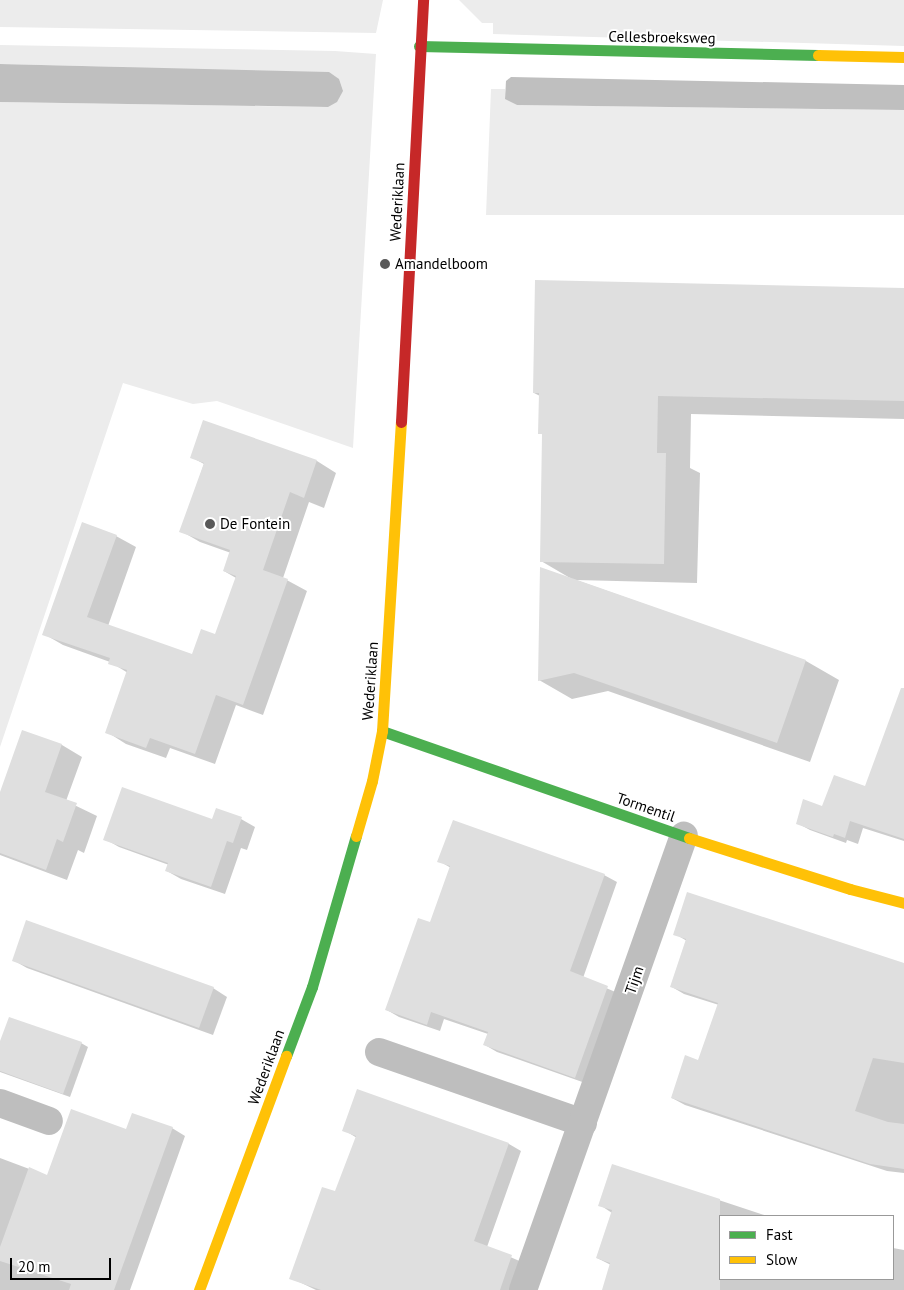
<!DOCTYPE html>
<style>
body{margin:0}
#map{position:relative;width:904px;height:1290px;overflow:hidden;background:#fff;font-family:"PT Sans",sans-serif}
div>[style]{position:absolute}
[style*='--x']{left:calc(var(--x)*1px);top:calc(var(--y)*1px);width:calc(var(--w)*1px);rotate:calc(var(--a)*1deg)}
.green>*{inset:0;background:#ececec}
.water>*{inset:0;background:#bfbfbf}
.shadow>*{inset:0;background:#0003}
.building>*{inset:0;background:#dfdfdf}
.street>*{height:28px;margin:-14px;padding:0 14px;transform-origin:14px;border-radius:14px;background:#bebebe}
.fast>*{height:11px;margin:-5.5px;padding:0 5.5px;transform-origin:5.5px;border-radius:5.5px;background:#4caf50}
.slow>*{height:11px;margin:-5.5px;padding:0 5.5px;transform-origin:5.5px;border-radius:5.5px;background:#ffc107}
.jam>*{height:11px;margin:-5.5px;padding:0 5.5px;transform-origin:5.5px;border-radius:5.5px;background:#c62828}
.dots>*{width:14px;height:14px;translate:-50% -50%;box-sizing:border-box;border:2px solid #fff;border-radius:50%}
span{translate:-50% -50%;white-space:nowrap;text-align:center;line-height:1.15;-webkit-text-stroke:4px #fff;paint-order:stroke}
.street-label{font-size:15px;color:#000}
.poi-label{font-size:15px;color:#000}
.left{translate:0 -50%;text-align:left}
.legend{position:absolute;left:719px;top:1215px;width:175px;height:65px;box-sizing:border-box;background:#fff;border:1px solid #999;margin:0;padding:6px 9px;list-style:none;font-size:15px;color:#000}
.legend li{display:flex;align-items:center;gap:10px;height:25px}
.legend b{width:25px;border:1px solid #999}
.scale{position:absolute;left:10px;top:1258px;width:101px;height:22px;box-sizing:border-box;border:2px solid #000;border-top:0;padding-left:6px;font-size:15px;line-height:18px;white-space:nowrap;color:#000;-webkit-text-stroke:4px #fff;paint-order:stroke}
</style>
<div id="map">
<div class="green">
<div style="clip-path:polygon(0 0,383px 0,376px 33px,0 27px)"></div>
<div style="clip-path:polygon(459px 0,904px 0,904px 46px,493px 34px,493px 23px,482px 23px)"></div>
<div style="clip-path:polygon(0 45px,335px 51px,376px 54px,353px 448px,217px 401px,193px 404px,123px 383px,0 747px,0 102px,327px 107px,126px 67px,0 64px)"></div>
<div style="clip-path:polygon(491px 89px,505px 89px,505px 98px,517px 105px,904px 110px,904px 215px,486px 215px)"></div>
</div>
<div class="water">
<div style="clip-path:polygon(0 64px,329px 72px,339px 79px,343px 91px,337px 102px,328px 107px,0 102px)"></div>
<div style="clip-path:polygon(511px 77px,904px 85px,904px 110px,517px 105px,505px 99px,506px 81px)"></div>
</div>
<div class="shadow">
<div style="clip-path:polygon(904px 289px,904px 419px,691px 414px,690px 468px,700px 473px,697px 583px,576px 580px,806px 661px,839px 680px,810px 762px,608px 691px,572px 699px,539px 680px,570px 578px,541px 561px,544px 435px,539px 433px,540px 396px,534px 393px)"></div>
<div style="clip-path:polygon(191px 457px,317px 461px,336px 473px,324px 508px,309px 502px,283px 578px,307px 591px,263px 715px,236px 705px,215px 764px,170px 748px,166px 758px,126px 744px,107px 732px,128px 673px,110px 662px,63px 645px,44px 634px,116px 536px,136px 547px,108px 626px,193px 656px,216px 635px,236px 578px,224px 571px,231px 553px,200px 542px,181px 531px,204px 464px)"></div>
<div style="clip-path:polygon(904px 690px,904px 841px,863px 828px,858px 844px,847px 840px,846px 843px,810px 830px,797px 823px,865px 788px)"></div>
<div style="clip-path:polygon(23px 731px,62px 745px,82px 757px,66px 801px,97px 816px,84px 853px,78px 850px,67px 880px,0 855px,0 795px)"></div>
<div style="clip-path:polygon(241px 819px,255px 827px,247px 850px,241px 848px,225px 894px,181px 879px,167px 871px,169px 865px,119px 847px,105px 839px,212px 821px)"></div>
<div style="clip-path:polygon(439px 861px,604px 875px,617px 882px,583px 978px,620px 994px,588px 1084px,497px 1052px,485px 1045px,488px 1034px,444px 1019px,440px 1031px,399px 1017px,387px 1010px,431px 924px,451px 868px)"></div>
<div style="clip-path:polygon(675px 934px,904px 965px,904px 1173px,887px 1171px,685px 1105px,672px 1098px,699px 1061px,719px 1005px,684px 994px,672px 987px,687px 941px)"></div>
<div style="clip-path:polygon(13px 960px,213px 988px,227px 997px,213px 1035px,27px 968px)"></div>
<div style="clip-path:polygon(0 1041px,81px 1043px,88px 1047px,70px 1097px,0 1072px)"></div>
<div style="clip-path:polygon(172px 1128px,185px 1136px,130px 1290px,0 1290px,0 1158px,48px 1176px,127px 1130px)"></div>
<div style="clip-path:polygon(344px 1130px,509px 1144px,521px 1151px,487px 1247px,524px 1263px,515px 1290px,316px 1290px,291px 1278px,336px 1193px,357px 1138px)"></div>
<div style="clip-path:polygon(613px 1165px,767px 1216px,720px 1216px,720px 1279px,893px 1279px,893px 1248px,904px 1250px,904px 1290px,603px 1290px,611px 1265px,597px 1258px,612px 1213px,600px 1205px)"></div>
</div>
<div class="building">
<div style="clip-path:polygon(535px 280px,904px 288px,904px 401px,658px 396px,657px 453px,666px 453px,664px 564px,540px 562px,542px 434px,538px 434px,539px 393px,533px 393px)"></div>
<div style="clip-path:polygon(203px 420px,317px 460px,304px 498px,290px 492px,263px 570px,288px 579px,243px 705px,216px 695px,195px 754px,150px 738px,146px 748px,105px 733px,127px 670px,108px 664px,110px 658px,42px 635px,82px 522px,117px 535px,87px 617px,192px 654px,201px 629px,215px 634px,236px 576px,223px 571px,230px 550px,179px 532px,204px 463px,190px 458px)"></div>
<div style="clip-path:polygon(540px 567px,806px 660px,777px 743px,574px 673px,538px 681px)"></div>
<div style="clip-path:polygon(901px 688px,904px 688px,904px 839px,850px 821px,845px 838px,834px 834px,833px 837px,796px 824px,803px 799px,822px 806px,834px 775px,865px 786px)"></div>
<div style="clip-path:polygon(22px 730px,62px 744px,45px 792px,77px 803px,63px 842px,57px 839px,46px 870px,0 853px,0 792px)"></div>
<div style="clip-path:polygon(122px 787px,212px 819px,216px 808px,242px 817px,233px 843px,227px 841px,211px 887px,165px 871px,168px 863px,103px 840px)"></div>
<div style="clip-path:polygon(453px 820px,605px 874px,570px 971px,608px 986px,575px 1078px,483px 1045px,488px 1032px,431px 1012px,427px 1025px,385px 1010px,418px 918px,430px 922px,450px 866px,437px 862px)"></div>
<div style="clip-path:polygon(687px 892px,904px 963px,904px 1063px,873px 1058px,855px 1111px,888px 1122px,904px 1124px,904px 1169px,870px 1164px,671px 1098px,685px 1055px,698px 1060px,718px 1003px,670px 987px,686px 939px,673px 935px)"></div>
<div style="clip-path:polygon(26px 920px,214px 987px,199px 1028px,12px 961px)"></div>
<div style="clip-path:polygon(9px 1017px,82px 1042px,63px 1094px,0 1071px,0 1041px)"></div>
<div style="clip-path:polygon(357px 1089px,509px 1143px,474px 1241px,512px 1255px,500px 1290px,321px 1290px,289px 1279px,322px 1187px,335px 1191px,356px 1136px,342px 1131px)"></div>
<div style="clip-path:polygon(71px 1109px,126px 1129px,132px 1113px,173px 1127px,114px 1290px,69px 1290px,71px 1284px,0 1261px,0 1247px,29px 1167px,47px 1175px)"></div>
<div style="clip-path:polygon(612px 1164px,720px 1199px,720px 1290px,602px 1290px,610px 1263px,596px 1258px,612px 1210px,598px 1206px)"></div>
</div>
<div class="street">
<div style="--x:379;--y:1052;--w:216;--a:19.2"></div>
<div style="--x:0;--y:1103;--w:52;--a:20.2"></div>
<div style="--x:523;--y:1290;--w:482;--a:-70.5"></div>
</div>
<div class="fast">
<div style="--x:419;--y:46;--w:399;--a:1.3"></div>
<div style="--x:382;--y:731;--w:325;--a:19.2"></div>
<div style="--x:286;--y:1056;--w:74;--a:-69.4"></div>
<div style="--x:312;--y:987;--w:157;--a:-73.8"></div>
</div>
<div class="slow">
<div style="--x:818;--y:55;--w:86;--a:1.3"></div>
<div style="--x:356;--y:836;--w:57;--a:-73.8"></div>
<div style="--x:372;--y:781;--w:51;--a:-78.7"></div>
<div style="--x:382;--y:731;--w:310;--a:-86.5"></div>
<div style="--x:689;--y:838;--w:169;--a:17.6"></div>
<div style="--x:850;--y:889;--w:56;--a:14.5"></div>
<div style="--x:199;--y:1290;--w:250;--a:-69.6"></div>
</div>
<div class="jam">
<div style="--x:401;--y:422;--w:423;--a:-87"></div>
</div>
<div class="dots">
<div style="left:385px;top:264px;background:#595959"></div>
<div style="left:210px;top:524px;background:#595959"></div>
</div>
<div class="street-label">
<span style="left:662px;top:37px;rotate:1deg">Cellesbroeksweg</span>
<span style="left:397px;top:202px;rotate:-87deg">Wederiklaan</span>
<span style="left:370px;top:681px;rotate:-86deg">Wederiklaan</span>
<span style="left:646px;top:807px;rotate:19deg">Tormentil</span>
<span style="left:634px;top:980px;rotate:-71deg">Tijm</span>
<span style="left:266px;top:1067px;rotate:-70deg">Wederiklaan</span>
</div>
<div class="poi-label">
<span class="left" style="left:395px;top:264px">Amandelboom</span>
<span class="left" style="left:220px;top:524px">De Fontein</span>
</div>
<ul class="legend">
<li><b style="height:6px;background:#4caf50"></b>Fast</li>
<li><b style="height:6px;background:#ffc107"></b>Slow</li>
</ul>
<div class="scale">20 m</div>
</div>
